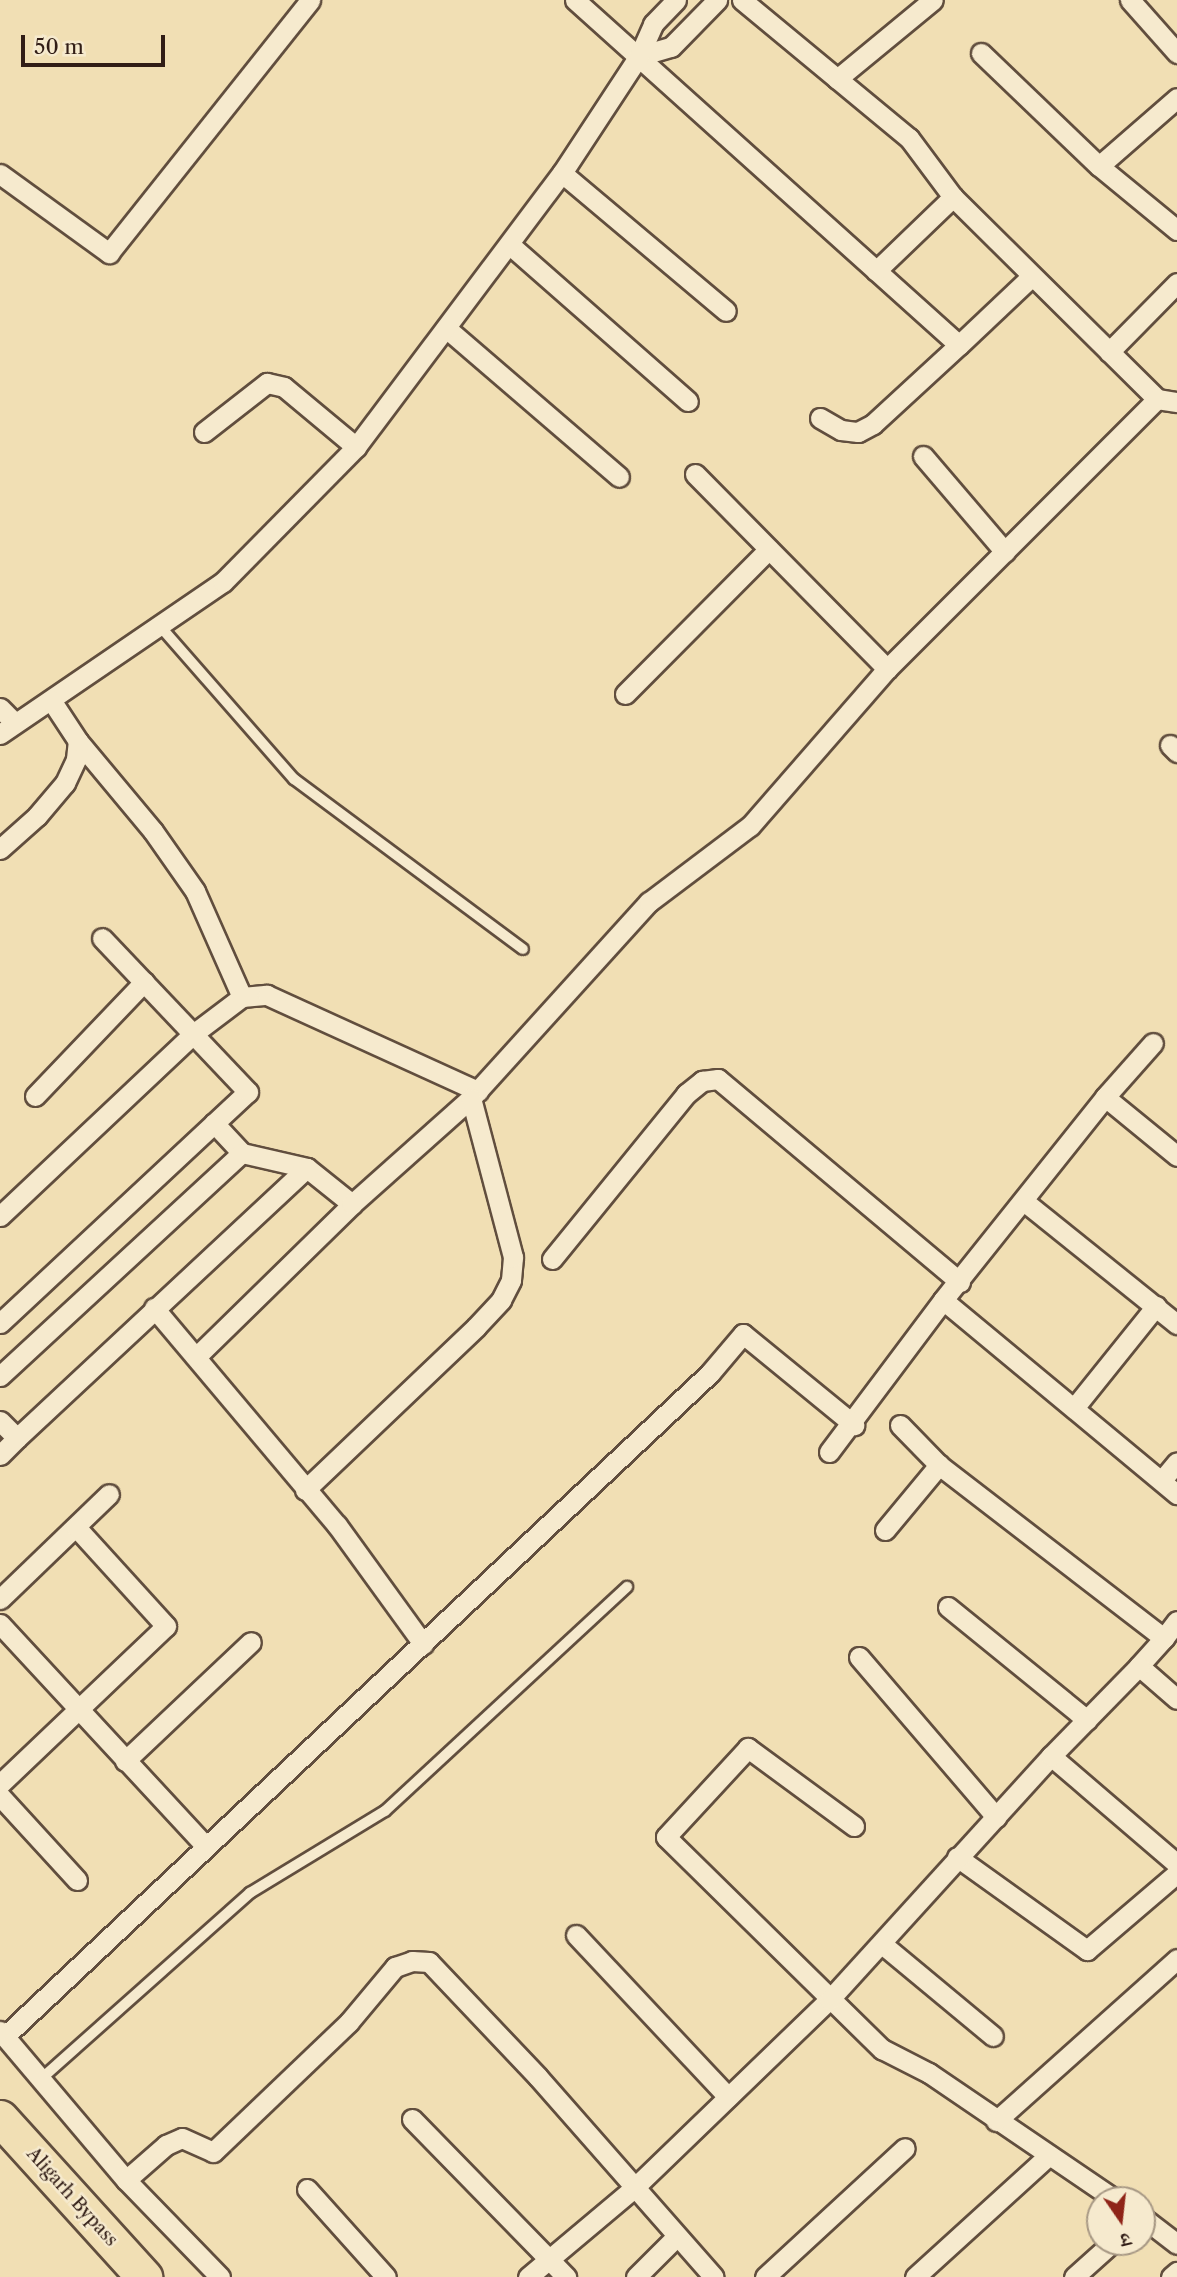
<!DOCTYPE html>
<meta charset="utf-8">
<style>
body{margin:0}
#map{position:relative;width:1177px;height:2277px;overflow:hidden;background:#f1dfb4;font-family:"Libre Caslon Text","Noto Serif Devanagari",serif}
div>[style]{position:absolute}
[style*='--x']{left:calc(var(--x)*1px);top:calc(var(--y)*1px);width:calc(var(--w)*1px);rotate:calc(var(--a)*1deg)}
.roads{filter:drop-shadow(2px 0 #614e3e) drop-shadow(-2px 0 #614e3e) drop-shadow(0 2px #614e3e) drop-shadow(0 -2px #614e3e)}
.lane>*{height:10px;margin:-5px;padding:0 5px;transform-origin:5px;border-radius:5px;background:#f6eace}
.street>*{height:19px;margin:-9.5px;padding:0 9.5px;transform-origin:9.5px;border-radius:9.5px;background:#f6eace}
.highway>*{height:35px;margin:-17.5px;padding:0 17.5px;transform-origin:17.5px;border-radius:17.5px;background:#f1dfb4}
span{translate:-50% -50%;white-space:nowrap;text-align:center;line-height:1.15;-webkit-text-stroke:5px #f6eace;paint-order:stroke}
.street-label{font-size:18px;color:#311d16}
.north{position:absolute;left:1086px;top:2186px;width:70px;height:70px;box-sizing:border-box;background:#f6eace;border:2px solid #a79884;border-radius:50%;rotate:166deg;font-size:19px;font-weight:700;line-height:28px;text-align:center;color:#311d16}
.north::after{content:'';display:block;margin:auto;width:24px;height:32px;background:#8f2418;clip-path:polygon(50% 0,100% 100%,50% 72%,0 100%)}
.scale{position:absolute;left:21px;top:35px;width:144px;height:32px;box-sizing:border-box;border:4px solid #311d16;border-top:0;padding-left:9px;font-size:21px;line-height:24px;white-space:nowrap;color:#311d16;-webkit-text-stroke:5px #f6eace;paint-order:stroke}
</style>
<div id="map">
<div class="roads">
<div class="lane">
<div style="--x:159;--y:625;--w:205;--a:48.8"></div>
<div style="--x:294;--y:779;--w:285;--a:36.6"></div>
<div style="--x:41;--y:2079;--w:280;--a:-41.7"></div>
<div style="--x:250;--y:1893;--w:158;--a:-31.3"></div>
<div style="--x:385;--y:1811;--w:330;--a:-42.8"></div>
</div>
<div class="street">
<div style="--x:575;--y:0;--w:516;--a:41.94"></div>
<div style="--x:959;--y:345;--w:100;--a:-43.4"></div>
<div style="--x:742;--y:0;--w:217;--a:39.6"></div>
<div style="--x:909;--y:138;--w:74;--a:53.3"></div>
<div style="--x:1130;--y:0;--w:71;--a:48.4"></div>
<div style="--x:981;--y:53;--w:163;--a:43.8"></div>
<div style="--x:1099;--y:166;--w:101;--a:39.4"></div>
<div style="--x:639;--y:56;--w:33;--a:-16"></div>
<div style="--x:671;--y:47;--w:66;--a:-45.6"></div>
<div style="--x:837;--y:79;--w:124;--a:-39.5"></div>
<div style="--x:1099;--y:166;--w:103;--a:-41.1"></div>
<div style="--x:562;--y:173;--w:214;--a:40.1"></div>
<div style="--x:0;--y:174;--w:135;--a:35.9"></div>
<div style="--x:109;--y:253;--w:323;--a:-51.5"></div>
<div style="--x:509;--y:244;--w:238;--a:41.3"></div>
<div style="--x:876;--y:271;--w:107;--a:-43.9"></div>
<div style="--x:953;--y:197;--w:287;--a:44.7"></div>
<div style="--x:446;--y:328;--w:228;--a:40.7"></div>
<div style="--x:1109;--y:352;--w:97;--a:-45.4"></div>
<div style="--x:820;--y:418;--w:24;--a:30"></div>
<div style="--x:841;--y:430;--w:17;--a:7"></div>
<div style="--x:858;--y:432;--w:17;--a:-28"></div>
<div style="--x:873;--y:424;--w:117;--a:-42.6"></div>
<div style="--x:204;--y:432;--w:80;--a:-37.9"></div>
<div style="--x:267;--y:383;--w:17;--a:13"></div>
<div style="--x:284;--y:387;--w:94;--a:39.8"></div>
<div style="--x:923;--y:456;--w:126;--a:49.5"></div>
<div style="--x:695;--y:474;--w:274;--a:45.4"></div>
<div style="--x:625;--y:694;--w:204;--a:-45.2"></div>
<div style="--x:0;--y:708;--w:21;--a:45"></div>
<div style="--x:0;--y:734;--w:270;--a:-34.3"></div>
<div style="--x:223;--y:582;--w:190;--a:-45.4"></div>
<div style="--x:356;--y:447;--w:343;--a:-53.1"></div>
<div style="--x:562;--y:173;--w:140;--a:-56.7"></div>
<div style="--x:639;--y:56;--w:35;--a:-66"></div>
<div style="--x:653;--y:24;--w:33;--a:-46"></div>
<div style="--x:78;--y:741;--w:117;--a:50.2"></div>
<div style="--x:153;--y:831;--w:73;--a:55"></div>
<div style="--x:195;--y:891;--w:116;--a:66.1"></div>
<div style="--x:1170;--y:745;--w:10;--a:45"></div>
<div style="--x:0;--y:849;--w:50;--a:-41.7"></div>
<div style="--x:37;--y:816;--w:43;--a:-49.7"></div>
<div style="--x:65;--y:783;--w:26;--a:-65"></div>
<div style="--x:76;--y:759;--w:18;--a:-84"></div>
<div style="--x:78;--y:741;--w:49;--a:-123.4"></div>
<div style="--x:35;--y:1096;--w:158;--a:-46.3"></div>
<div style="--x:1105;--y:1097;--w:72;--a:-48.4"></div>
<div style="--x:214;--y:1123;--w:41;--a:47"></div>
<div style="--x:242;--y:1153;--w:67;--a:13"></div>
<div style="--x:307;--y:1168;--w:58;--a:38.7"></div>
<div style="--x:1025;--y:1202;--w:195;--a:38.8"></div>
<div style="--x:0;--y:1216;--w:265;--a:-43.3"></div>
<div style="--x:193;--y:1034;--w:61;--a:-37.1"></div>
<div style="--x:242;--y:997;--w:25;--a:-5"></div>
<div style="--x:267;--y:995;--w:232;--a:24.5"></div>
<div style="--x:552;--y:1259;--w:213;--a:-50.9"></div>
<div style="--x:686;--y:1094;--w:21;--a:-39"></div>
<div style="--x:702;--y:1081;--w:16;--a:-7"></div>
<div style="--x:718;--y:1079;--w:316;--a:40"></div>
<div style="--x:943;--y:1300;--w:304;--a:39.7"></div>
<div style="--x:154;--y:1308;--w:284;--a:49.9"></div>
<div style="--x:337;--y:1525;--w:147;--a:54.1"></div>
<div style="--x:0;--y:1323;--w:339;--a:-43"></div>
<div style="--x:248;--y:1092;--w:212;--a:-133.5"></div>
<div style="--x:197;--y:1356;--w:217;--a:-44.4"></div>
<div style="--x:352;--y:1204;--w:159;--a:-41.7"></div>
<div style="--x:471;--y:1098;--w:265;--a:-47.8"></div>
<div style="--x:649;--y:902;--w:126;--a:-37"></div>
<div style="--x:750;--y:826;--w:208;--a:-48.9"></div>
<div style="--x:887;--y:669;--w:382;--a:-45"></div>
<div style="--x:1157;--y:399;--w:20;--a:9"></div>
<div style="--x:0;--y:1376;--w:329;--a:-42.7"></div>
<div style="--x:1074;--y:1408;--w:131;--a:-51.2"></div>
<div style="--x:0;--y:1421;--w:24;--a:45"></div>
<div style="--x:17;--y:1438;--w:24;--a:135"></div>
<div style="--x:900;--y:1425;--w:56;--a:45.7"></div>
<div style="--x:939;--y:1465;--w:284;--a:37.6"></div>
<div style="--x:1164;--y:1638;--w:38;--a:132"></div>
<div style="--x:1139;--y:1666;--w:50;--a:41"></div>
<div style="--x:17;--y:1438;--w:396;--a:-43"></div>
<div style="--x:829;--y:1452;--w:190;--a:-53.1"></div>
<div style="--x:943;--y:1300;--w:260;--a:-51.4"></div>
<div style="--x:1105;--y:1097;--w:93;--a:39.3"></div>
<div style="--x:1162;--y:1480;--w:23;--a:-50"></div>
<div style="--x:305;--y:1490;--w:236;--a:-43.6"></div>
<div style="--x:476;--y:1327;--w:37;--a:-47"></div>
<div style="--x:501;--y:1300;--w:22;--a:-63"></div>
<div style="--x:511;--y:1280;--w:23;--a:-85"></div>
<div style="--x:513;--y:1257;--w:164;--a:-104.8"></div>
<div style="--x:885;--y:1530;--w:85;--a:-50.3"></div>
<div style="--x:0;--y:1599;--w:151;--a:-43.9"></div>
<div style="--x:948;--y:1607;--w:179;--a:39.1"></div>
<div style="--x:0;--y:1624;--w:301;--a:47.2"></div>
<div style="--x:1164;--y:1638;--w:21;--a:-53"></div>
<div style="--x:859;--y:1657;--w:211;--a:49.4"></div>
<div style="--x:1051;--y:1756;--w:166;--a:40.6"></div>
<div style="--x:125;--y:1761;--w:173;--a:-43.4"></div>
<div style="--x:0;--y:1784;--w:229;--a:-43.6"></div>
<div style="--x:166;--y:1626;--w:134;--a:-132.3"></div>
<div style="--x:0;--y:1796;--w:114;--a:47.5"></div>
<div style="--x:854;--y:1826;--w:132;--a:-143.7"></div>
<div style="--x:748;--y:1748;--w:121;--a:132.7"></div>
<div style="--x:666;--y:1837;--w:303;--a:44.5"></div>
<div style="--x:882;--y:2049;--w:53;--a:27.1"></div>
<div style="--x:929;--y:2073;--w:226;--a:34.2"></div>
<div style="--x:957;--y:1857;--w:160;--a:35.6"></div>
<div style="--x:1087;--y:1950;--w:118;--a:-40.5"></div>
<div style="--x:576;--y:1935;--w:222;--a:46.8"></div>
<div style="--x:882;--y:1944;--w:144;--a:39.7"></div>
<div style="--x:0;--y:2031;--w:195;--a:49.8"></div>
<div style="--x:126;--y:2180;--w:135;--a:45.9"></div>
<div style="--x:5;--y:2036;--w:968;--a:-43.24"></div>
<div style="--x:710;--y:1373;--w:51;--a:-49.8"></div>
<div style="--x:743;--y:1334;--w:144;--a:39.3"></div>
<div style="--x:412;--y:2119;--w:221;--a:45.7"></div>
<div style="--x:996;--y:2121;--w:243;--a:-41.8"></div>
<div style="--x:126;--y:2180;--w:53;--a:-41.2"></div>
<div style="--x:166;--y:2145;--w:17;--a:-24"></div>
<div style="--x:182;--y:2138;--w:34;--a:24"></div>
<div style="--x:213;--y:2152;--w:188;--a:-43.7"></div>
<div style="--x:349;--y:2022;--w:72;--a:-50.1"></div>
<div style="--x:395;--y:1967;--w:18;--a:-19"></div>
<div style="--x:412;--y:1961;--w:17;--a:3"></div>
<div style="--x:429;--y:1962;--w:158;--a:46.5"></div>
<div style="--x:538;--y:2077;--w:266;--a:48.7"></div>
<div style="--x:307;--y:2189;--w:118;--a:48.1"></div>
<div style="--x:1142;--y:2217;--w:44;--a:37.6"></div>
<div style="--x:528;--y:2277;--w:138;--a:-40"></div>
<div style="--x:634;--y:2188;--w:271;--a:-44"></div>
<div style="--x:829;--y:2000;--w:330;--a:-47.7"></div>
<div style="--x:1051;--y:1756;--w:126;--a:-45.6"></div>
<div style="--x:636;--y:2277;--w:57;--a:-45"></div>
<div style="--x:765;--y:2277;--w:190;--a:-42.7"></div>
<div style="--x:915;--y:2277;--w:181;--a:-42.3"></div>
<div style="--x:1074;--y:2277;--w:52;--a:-41.9"></div>
<div style="--x:1171;--y:2277;--w:8;--a:-40"></div>
</div>
<div class="highway">
<div style="--x:0;--y:2118;--w:215;--a:47.8"></div>
</div>
</div>
<div class="street-label">
<span style="left:72px;top:2197px;rotate:48deg">Aligarh Bypass</span>
</div>
<div class="north">उ</div>
<div class="scale">50 m</div>
</div>
